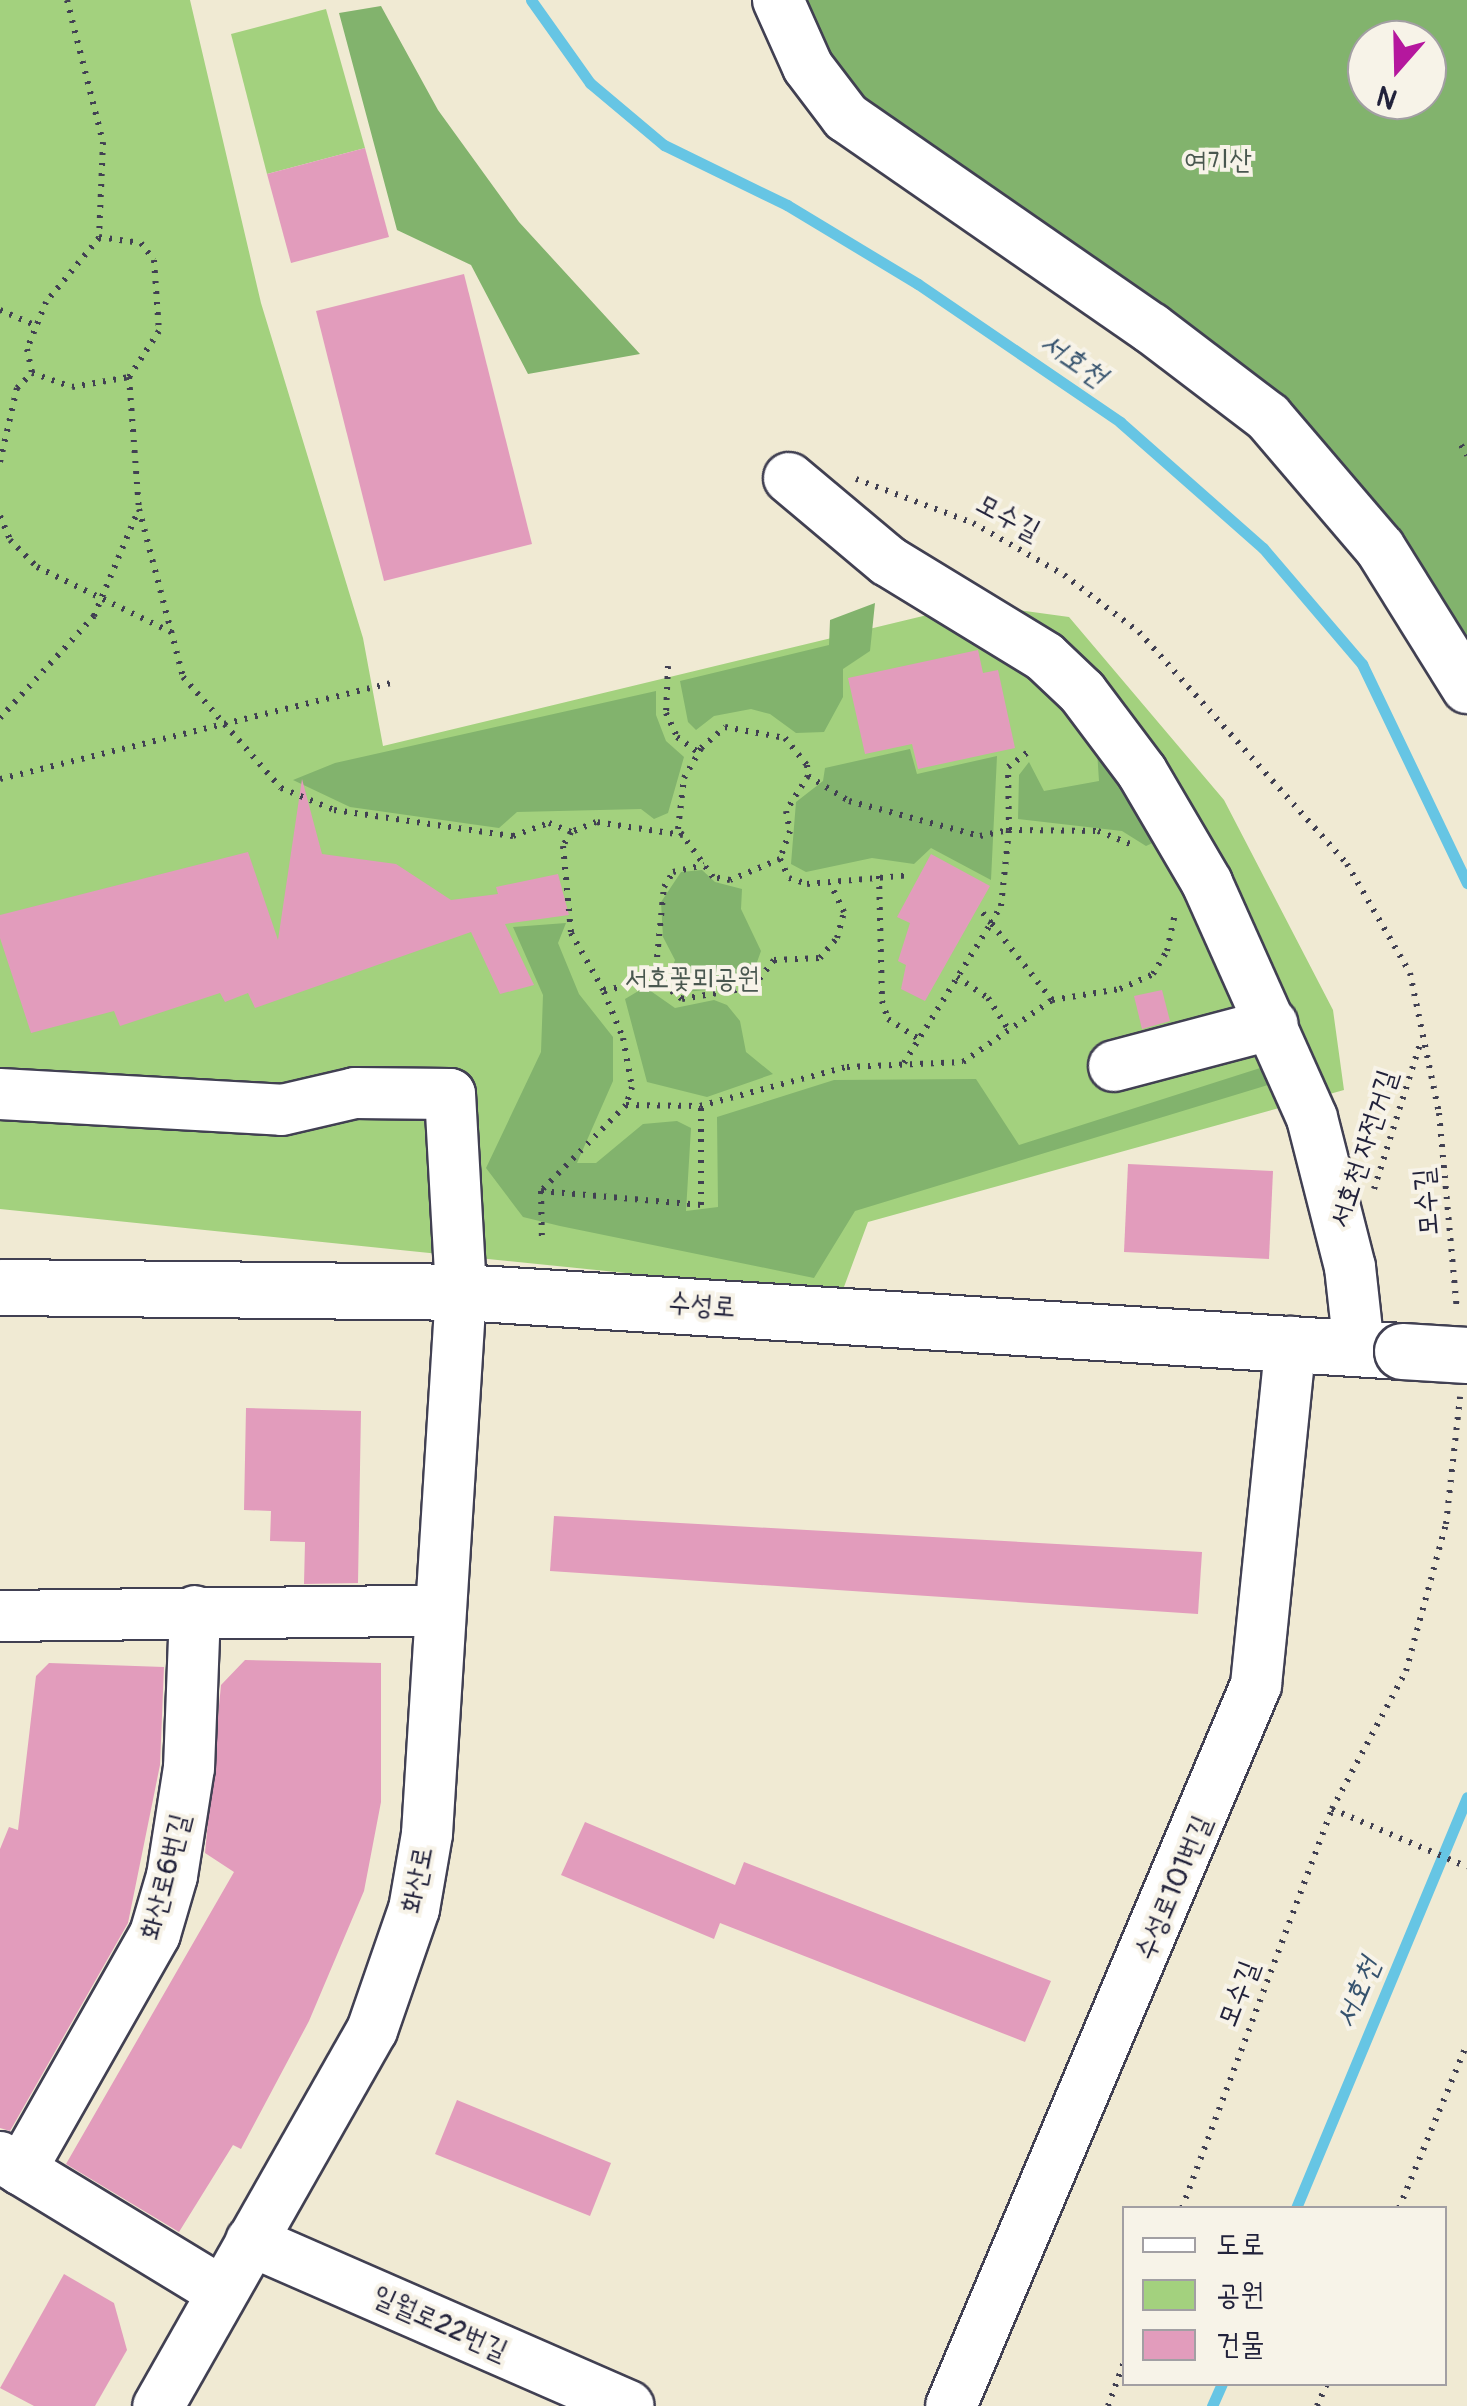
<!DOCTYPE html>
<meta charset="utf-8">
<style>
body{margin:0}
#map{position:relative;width:1467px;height:2406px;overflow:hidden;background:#f0ead3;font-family:Pangolin,"Poor Story",sans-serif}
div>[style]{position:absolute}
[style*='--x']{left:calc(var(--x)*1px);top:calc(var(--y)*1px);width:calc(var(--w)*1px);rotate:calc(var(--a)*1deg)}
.green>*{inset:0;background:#a3d17e}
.forest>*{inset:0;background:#82b36d}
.stream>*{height:11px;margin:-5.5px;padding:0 5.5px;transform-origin:5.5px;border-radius:5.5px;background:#66c5e4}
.building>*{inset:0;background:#e29cbc}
.path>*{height:6px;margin-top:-3px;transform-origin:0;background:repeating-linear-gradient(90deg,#414052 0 2.5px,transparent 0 10.5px)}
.roads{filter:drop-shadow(2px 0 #414052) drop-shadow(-2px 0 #414052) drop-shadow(0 2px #414052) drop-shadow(0 -2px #414052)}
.minor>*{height:50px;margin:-25px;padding:0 25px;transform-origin:25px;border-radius:25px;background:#fff}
.major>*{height:55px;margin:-27.5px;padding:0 27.5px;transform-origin:27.5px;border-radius:27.5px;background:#fff}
.bridges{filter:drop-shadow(2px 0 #414052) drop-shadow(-2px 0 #414052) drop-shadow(0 2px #414052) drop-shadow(0 -2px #414052)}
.major-bridge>*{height:55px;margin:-27.5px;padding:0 27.5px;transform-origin:27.5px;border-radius:27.5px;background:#fff}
span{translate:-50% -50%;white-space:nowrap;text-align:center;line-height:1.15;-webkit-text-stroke:8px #f7f3e8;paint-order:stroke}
.park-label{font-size:28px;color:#49574f}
.street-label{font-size:28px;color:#22223b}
.water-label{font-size:30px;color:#36536e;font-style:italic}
.legend{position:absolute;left:1122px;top:2206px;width:325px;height:180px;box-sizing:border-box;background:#f7f3e8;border:2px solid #a29fa3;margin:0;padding:12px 18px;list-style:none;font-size:30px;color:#22223b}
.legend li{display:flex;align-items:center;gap:20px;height:50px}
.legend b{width:50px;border:2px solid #a29fa3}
.north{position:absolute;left:1347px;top:20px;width:100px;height:100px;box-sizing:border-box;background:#f7f3e8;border:2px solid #a29fa3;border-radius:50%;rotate:200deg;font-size:28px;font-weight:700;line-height:40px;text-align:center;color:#22223b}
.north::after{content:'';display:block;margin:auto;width:35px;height:45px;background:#b5179e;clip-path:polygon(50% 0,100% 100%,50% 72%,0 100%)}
</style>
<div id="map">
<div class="green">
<div style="clip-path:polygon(0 0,190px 0,261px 303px,363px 638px,383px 746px,973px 604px,1069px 617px,1224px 800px,1333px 1010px,1344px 1090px,868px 1222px,841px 1295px,0 1209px)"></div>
<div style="clip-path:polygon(326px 9px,365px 148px,267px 174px,231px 34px)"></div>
</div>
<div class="forest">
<div style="clip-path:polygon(evenodd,799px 0,1467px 0,1467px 669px,1355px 488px,836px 84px,799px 0,1367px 40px,1427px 40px,1427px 100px,1367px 100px,1367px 40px)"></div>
<div style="clip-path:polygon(381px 6px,438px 110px,519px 222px,640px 354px,528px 374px,471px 265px,397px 230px,339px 13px)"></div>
<div style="clip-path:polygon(875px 603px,870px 651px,843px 669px,843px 697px,824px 732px,796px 733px,770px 714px,751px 709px,714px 716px,696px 730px,688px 722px,680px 681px,829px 645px,830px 620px)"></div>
<div style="clip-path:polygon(656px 691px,656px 715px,666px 741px,684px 757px,668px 813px,654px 819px,641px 809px,517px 812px,499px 828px,350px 807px,293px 780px,335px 763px)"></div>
<div style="clip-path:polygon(910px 749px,917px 774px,997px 756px,991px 880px,931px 848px,914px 864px,872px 858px,806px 872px,791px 864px,796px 802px,823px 781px,825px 768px)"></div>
<div style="clip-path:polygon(1097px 750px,1168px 836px,1146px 846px,1122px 831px,1018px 819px,1019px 775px,1029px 762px,1044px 791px,1099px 781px)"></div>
<div style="clip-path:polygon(702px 870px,715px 882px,742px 889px,741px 909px,761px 951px,752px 976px,735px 986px,711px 982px,706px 990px,685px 992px,671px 971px,675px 960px,663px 937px,661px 902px,681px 872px)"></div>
<div style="clip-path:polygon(566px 923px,558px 943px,579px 994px,613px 1037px,613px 1081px,577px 1163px,596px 1163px,643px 1124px,677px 1121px,691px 1128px,686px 1211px,718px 1207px,717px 1117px,834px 1080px,976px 1079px,1019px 1145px,1276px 1063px,1281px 1081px,855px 1211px,814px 1278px,560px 1226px,523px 1217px,486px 1168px,541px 1052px,543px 995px,513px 927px)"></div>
<div style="clip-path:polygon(645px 987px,675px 1008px,714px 1000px,727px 1005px,740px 1021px,746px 1052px,773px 1074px,707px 1097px,647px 1082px,625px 999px)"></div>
</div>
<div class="stream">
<div style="--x:531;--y:0;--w:102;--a:54.6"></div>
<div style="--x:590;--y:83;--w:97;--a:40"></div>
<div style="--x:664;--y:145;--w:137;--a:26"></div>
<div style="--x:787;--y:205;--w:153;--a:31.1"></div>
<div style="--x:918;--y:284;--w:245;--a:34.3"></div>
<div style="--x:1120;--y:422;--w:191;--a:41.4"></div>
<div style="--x:1263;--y:548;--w:153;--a:49.5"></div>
<div style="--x:1362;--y:664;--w:243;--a:64.4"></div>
<div style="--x:1296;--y:2208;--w:445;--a:-67.4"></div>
<div style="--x:1212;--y:2406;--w:24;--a:-66"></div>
</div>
<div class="building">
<div style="clip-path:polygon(365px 148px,389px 237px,291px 263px,267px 174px)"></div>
<div style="clip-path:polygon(464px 274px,532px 544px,384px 581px,316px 311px)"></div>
<div style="clip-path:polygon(978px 650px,983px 673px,998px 670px,1015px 748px,918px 769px,912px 744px,865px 754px,848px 678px)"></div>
<div style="clip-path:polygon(302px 779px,322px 854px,396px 864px,451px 900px,498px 894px,496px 887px,558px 874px,569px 915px,505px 924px,534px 985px,500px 994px,471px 932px,255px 1008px,248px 993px,225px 1002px,220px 993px,120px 1026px,114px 1011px,31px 1033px,0 938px,0 915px,248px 852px,278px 940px)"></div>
<div style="clip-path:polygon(931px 854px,990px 886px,925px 1001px,901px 989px,906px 965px,898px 961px,910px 923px,897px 917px)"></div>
<div style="clip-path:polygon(1162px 990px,1170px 1021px,1142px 1029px,1134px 996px)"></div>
<div style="clip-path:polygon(1128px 1164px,1273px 1171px,1269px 1259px,1124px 1252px)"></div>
<div style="clip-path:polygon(246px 1408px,361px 1411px,358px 1583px,304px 1584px,305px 1542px,270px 1541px,271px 1511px,244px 1510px)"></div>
<div style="clip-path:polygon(554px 1516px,1202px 1552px,1198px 1614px,550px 1571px)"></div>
<div style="clip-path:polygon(245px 1660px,381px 1663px,381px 1802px,364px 1891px,309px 2021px,241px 2149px,233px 2145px,179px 2232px,66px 2164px,234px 1872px,205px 1853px,221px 1685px)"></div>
<div style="clip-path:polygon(49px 1663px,164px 1667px,160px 1765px,128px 1923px,10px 2131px,0 2128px,0 1849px,9px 1827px,18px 1830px,36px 1676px)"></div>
<div style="clip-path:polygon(585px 1822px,735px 1885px,744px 1862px,1051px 1981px,1025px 2042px,720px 1923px,714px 1939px,561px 1875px)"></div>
<div style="clip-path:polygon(457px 2100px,611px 2163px,590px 2216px,435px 2154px)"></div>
<div style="clip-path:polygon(64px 2274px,114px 2303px,127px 2350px,95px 2406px,34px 2406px,0 2388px)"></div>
</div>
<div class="path">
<div style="--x:67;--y:0;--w:146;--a:75.8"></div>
<div style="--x:103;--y:142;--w:95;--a:92.4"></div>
<div style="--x:99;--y:237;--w:42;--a:8.1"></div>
<div style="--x:141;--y:243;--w:21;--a:53"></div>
<div style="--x:154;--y:260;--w:71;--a:86"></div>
<div style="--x:159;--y:331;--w:55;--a:123.1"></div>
<div style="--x:129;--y:377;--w:132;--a:85.7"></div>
<div style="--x:139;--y:509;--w:174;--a:75.3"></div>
<div style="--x:183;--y:677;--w:148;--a:48.6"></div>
<div style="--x:281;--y:788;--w:57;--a:22.5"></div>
<div style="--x:334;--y:810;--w:181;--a:8.3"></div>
<div style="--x:513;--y:836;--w:38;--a:-20"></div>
<div style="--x:549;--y:823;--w:24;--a:22"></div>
<div style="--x:99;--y:238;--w:83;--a:129.6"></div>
<div style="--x:46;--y:302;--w:51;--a:112"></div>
<div style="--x:27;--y:349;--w:25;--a:78"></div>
<div style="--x:32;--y:373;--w:42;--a:19.3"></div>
<div style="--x:72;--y:387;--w:58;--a:-10"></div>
<div style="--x:0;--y:310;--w:40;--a:23.4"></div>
<div style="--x:1461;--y:445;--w:12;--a:59"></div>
<div style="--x:0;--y:462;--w:76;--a:-77.1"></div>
<div style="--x:17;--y:388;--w:21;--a:-45"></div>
<div style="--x:856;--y:479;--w:125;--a:20.6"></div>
<div style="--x:973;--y:523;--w:105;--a:29.7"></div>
<div style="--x:1064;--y:575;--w:94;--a:37.2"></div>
<div style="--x:1139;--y:632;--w:312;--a:48.1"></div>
<div style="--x:1347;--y:864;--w:126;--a:60"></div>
<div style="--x:1410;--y:973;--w:143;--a:78.3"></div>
<div style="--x:1439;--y:1113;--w:197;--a:84.8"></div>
<div style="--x:0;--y:516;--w:26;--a:67"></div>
<div style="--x:10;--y:540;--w:38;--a:45"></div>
<div style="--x:37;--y:567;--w:149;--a:25.9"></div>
<div style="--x:668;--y:666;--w:47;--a:92.4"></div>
<div style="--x:666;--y:713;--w:26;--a:65"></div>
<div style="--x:677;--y:737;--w:26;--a:36"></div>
<div style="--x:0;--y:718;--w:139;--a:-47.3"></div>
<div style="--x:94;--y:616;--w:114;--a:-67.3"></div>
<div style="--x:808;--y:776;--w:48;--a:31.4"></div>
<div style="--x:849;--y:801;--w:136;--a:15"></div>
<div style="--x:980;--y:836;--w:30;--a:-12"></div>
<div style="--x:1009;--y:830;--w:63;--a:-90.9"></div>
<div style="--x:1008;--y:767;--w:26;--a:-37"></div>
<div style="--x:0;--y:779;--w:402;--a:-13.8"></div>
<div style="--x:683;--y:835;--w:88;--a:-171.5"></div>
<div style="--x:596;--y:822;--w:27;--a:158"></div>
<div style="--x:571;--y:832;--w:16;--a:120"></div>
<div style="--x:563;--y:846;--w:87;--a:84.7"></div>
<div style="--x:571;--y:933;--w:67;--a:60.4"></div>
<div style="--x:604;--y:991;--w:53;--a:-14.3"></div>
<div style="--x:655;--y:978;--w:34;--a:38"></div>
<div style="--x:682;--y:999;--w:72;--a:-9.6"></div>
<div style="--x:753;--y:987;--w:34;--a:-52"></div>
<div style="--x:774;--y:960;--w:46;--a:-2.5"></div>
<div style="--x:820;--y:958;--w:26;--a:-50"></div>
<div style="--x:837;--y:938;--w:27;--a:-75"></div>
<div style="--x:844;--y:912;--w:30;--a:-116"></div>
<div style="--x:780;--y:859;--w:54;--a:157.2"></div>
<div style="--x:730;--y:880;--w:17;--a:-170"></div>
<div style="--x:713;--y:877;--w:59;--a:-126.1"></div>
<div style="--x:678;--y:829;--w:51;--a:-83.3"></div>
<div style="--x:684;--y:778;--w:34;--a:-60"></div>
<div style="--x:701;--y:748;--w:32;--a:-41"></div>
<div style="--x:725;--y:727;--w:61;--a:10.4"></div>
<div style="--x:785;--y:738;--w:35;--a:51"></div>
<div style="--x:807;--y:765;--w:11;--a:85"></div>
<div style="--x:808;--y:776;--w:41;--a:122.2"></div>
<div style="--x:786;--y:811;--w:20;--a:79"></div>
<div style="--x:790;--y:831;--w:30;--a:110"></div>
<div style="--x:780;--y:859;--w:21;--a:65"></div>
<div style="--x:789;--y:878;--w:19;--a:18"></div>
<div style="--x:807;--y:884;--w:104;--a:-4.9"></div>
<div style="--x:879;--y:876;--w:125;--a:88.6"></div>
<div style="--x:882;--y:1001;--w:19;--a:72"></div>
<div style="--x:888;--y:1019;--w:37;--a:33"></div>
<div style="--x:957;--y:977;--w:37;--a:34"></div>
<div style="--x:988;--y:998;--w:40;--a:57.1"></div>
<div style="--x:655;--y:978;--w:91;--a:-84.4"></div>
<div style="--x:664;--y:887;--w:17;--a:-59"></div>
<div style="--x:673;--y:872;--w:32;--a:-13"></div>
<div style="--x:604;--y:992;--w:50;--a:67.6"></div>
<div style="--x:623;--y:1038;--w:50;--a:79.6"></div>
<div style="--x:632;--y:1087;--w:19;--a:108"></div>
<div style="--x:626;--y:1105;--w:121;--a:134.7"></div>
<div style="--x:541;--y:1191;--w:161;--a:5"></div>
<div style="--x:701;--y:1205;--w:99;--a:-90"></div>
<div style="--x:1052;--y:1000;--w:98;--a:-128.4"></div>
<div style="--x:991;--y:923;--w:20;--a:-60"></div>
<div style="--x:1001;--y:906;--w:76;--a:-84"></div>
<div style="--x:1009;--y:830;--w:89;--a:0.6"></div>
<div style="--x:1098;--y:831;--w:40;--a:22"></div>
<div style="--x:904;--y:1063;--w:165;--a:-58.1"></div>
<div style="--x:991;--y:923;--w:14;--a:-129"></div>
<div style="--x:626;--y:1105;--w:74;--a:0.8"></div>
<div style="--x:700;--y:1106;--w:152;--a:-14.9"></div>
<div style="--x:847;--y:1067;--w:116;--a:-2.5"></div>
<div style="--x:963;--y:1062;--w:108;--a:-34.9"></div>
<div style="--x:1052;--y:1000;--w:69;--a:-9.2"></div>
<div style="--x:1120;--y:989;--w:36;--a:-24"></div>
<div style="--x:1153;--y:974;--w:27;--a:-59"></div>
<div style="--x:1167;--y:951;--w:35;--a:-78"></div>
<div style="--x:1374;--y:1189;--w:152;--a:-72.4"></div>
<div style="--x:541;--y:1191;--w:51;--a:88.9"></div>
<div style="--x:1332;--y:1809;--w:147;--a:23.2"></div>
<div style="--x:1182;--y:2208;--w:426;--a:-69.4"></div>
<div style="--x:1332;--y:1809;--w:157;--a:-61.8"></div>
<div style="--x:1406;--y:1671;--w:152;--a:-74.8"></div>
<div style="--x:1446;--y:1524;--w:128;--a:-83.7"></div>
<div style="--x:1399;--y:2208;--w:178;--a:-67.5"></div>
<div style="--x:1108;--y:2406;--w:47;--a:-70"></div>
<div style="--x:1317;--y:2406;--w:24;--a:-66"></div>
</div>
<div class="roads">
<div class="minor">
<div style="--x:778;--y:0;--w:73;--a:65.9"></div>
<div style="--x:808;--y:67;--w:63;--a:52.8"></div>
<div style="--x:846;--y:117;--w:371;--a:34.7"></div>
<div style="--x:1151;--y:328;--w:147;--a:37.3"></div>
<div style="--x:1268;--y:417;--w:172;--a:49.5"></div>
<div style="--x:1380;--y:548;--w:165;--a:58.1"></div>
<div style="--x:789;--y:478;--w:129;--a:40"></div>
<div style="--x:888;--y:561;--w:184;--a:31.4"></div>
<div style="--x:1045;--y:657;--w:51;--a:43.4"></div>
<div style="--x:1082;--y:692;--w:100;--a:53.1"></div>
<div style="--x:1142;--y:772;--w:129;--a:59.6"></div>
<div style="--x:1207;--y:883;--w:257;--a:65.9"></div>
<div style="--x:1312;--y:1118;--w:154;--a:75.7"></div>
<div style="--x:1350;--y:1267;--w:81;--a:83.7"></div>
<div style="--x:1114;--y:1066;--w:164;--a:-14.8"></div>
<div style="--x:0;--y:1094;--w:282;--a:3.2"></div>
<div style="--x:282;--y:1110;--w:75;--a:-13.1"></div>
<div style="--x:355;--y:1093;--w:95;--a:0.6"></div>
<div style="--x:450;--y:1094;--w:198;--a:86.8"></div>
<div style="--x:461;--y:1292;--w:543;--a:93.59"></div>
<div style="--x:427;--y:1834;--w:76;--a:99.8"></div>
<div style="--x:414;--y:1909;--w:128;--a:109.1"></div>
<div style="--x:372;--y:2030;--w:433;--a:119.6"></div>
<div style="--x:0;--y:1616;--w:440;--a:-0.7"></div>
<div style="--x:0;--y:2157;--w:258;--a:31.3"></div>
<div style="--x:21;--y:2170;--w:271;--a:-60.4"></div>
<div style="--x:155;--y:1934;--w:60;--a:-73.7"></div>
<div style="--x:172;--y:1876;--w:109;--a:-81.1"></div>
<div style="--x:189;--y:1768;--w:157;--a:-87.8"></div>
<div style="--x:251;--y:2241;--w:412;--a:23.6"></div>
<div style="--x:951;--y:2406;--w:783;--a:-67.07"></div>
<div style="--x:1256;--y:1685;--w:345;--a:-84.2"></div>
</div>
<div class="major">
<div style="--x:0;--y:1287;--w:461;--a:0.6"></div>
<div style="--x:461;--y:1292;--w:943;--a:3.59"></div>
</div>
</div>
<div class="bridges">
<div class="major-bridge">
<div style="--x:1402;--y:1351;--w:65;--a:3.5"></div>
</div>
</div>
<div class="park-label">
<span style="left:1218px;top:161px">여기산</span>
<span style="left:692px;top:979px">서호꽃뫼공원</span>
</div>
<div class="street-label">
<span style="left:1008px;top:518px;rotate:28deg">모수길</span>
<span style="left:1364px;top:1149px;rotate:-72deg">서호천 자전거길</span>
<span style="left:1427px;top:1202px;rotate:-95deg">모수길</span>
<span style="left:702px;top:1306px;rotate:4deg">수성로</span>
<span style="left:166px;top:1877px;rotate:-76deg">화산로6번길</span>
<span style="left:418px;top:1880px;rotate:-79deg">화산로</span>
<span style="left:1174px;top:1888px;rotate:-67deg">수성로101번길</span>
<span style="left:1239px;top:1994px;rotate:-69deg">모수길</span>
<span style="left:440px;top:2324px;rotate:24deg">일월로22번길</span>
</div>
<div class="water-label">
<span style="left:1073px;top:360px;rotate:34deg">서호천</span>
<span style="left:1358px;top:1993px;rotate:-67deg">서호천</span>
</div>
<ul class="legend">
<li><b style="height:12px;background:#fff"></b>도로</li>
<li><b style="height:28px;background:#a3d17e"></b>공원</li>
<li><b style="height:28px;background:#e29cbc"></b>건물</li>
</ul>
<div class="north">N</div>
</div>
